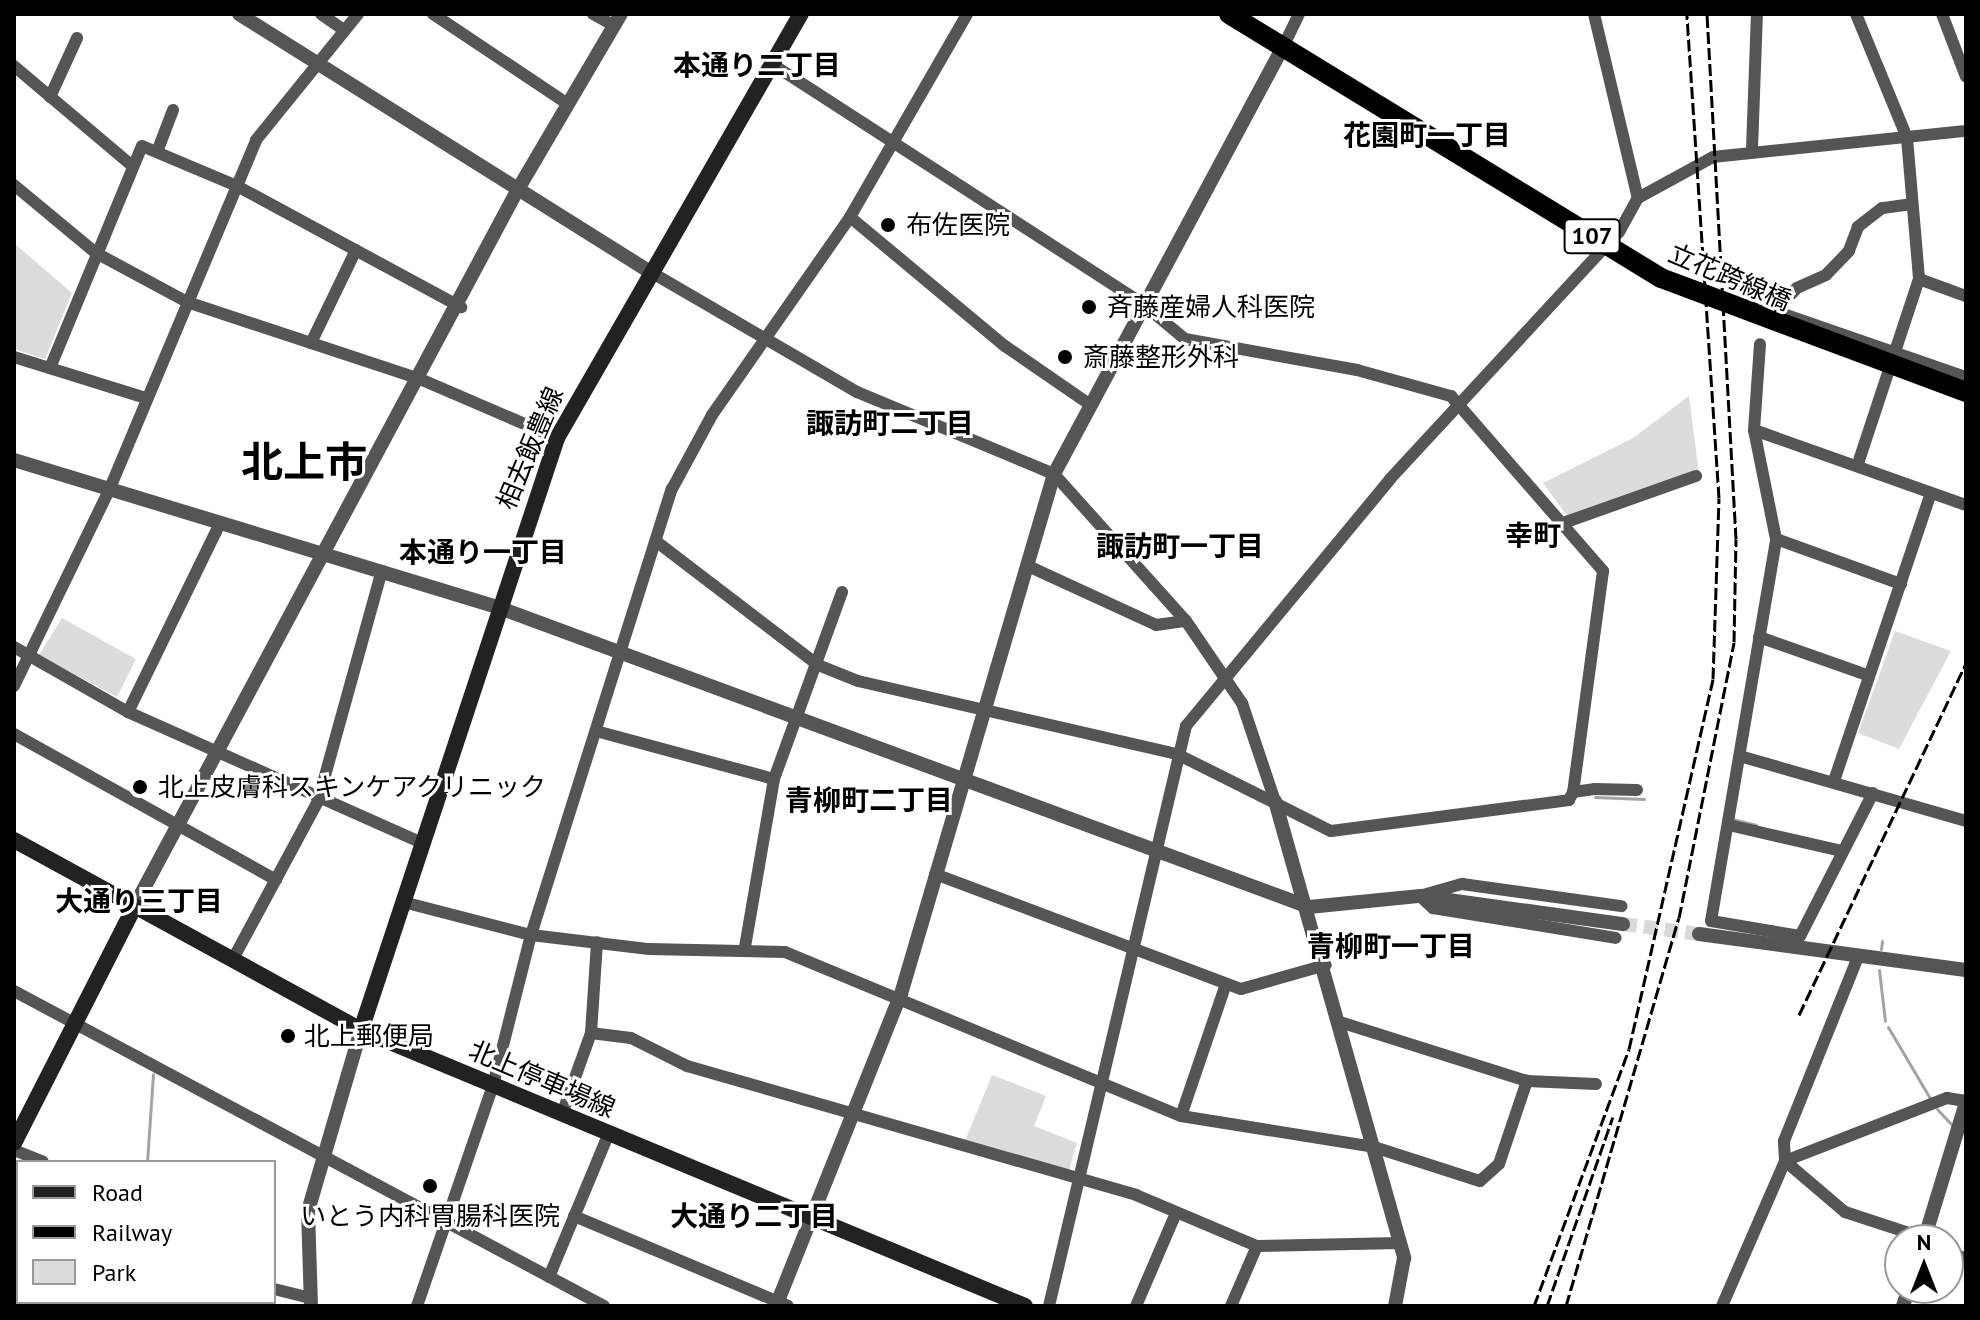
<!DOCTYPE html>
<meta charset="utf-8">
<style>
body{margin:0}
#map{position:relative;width:1980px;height:1320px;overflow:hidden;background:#fff;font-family:"PT Sans","Noto Sans JP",sans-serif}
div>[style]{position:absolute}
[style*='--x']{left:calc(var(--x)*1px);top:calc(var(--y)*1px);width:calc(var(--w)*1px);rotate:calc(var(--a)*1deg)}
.green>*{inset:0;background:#dcdcdc}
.stream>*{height:3px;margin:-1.5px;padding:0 1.5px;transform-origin:1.5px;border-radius:1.5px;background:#a3a3a3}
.tertiary-tunnel>*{height:14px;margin-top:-7px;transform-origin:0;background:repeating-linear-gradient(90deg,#d9d9d9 0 14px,transparent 0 21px)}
.minor>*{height:12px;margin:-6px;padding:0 6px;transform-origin:6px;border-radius:6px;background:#555}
.tertiary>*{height:14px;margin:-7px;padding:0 7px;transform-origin:7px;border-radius:7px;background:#555}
.secondary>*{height:16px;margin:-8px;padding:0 8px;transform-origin:8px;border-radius:8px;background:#222}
.trunk>*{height:20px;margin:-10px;padding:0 10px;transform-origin:10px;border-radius:10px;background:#000}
.rail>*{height:3px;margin-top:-1.5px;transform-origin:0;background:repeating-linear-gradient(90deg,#000 0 12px,transparent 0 16px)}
.dots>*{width:22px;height:22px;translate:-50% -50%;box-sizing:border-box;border:4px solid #fff;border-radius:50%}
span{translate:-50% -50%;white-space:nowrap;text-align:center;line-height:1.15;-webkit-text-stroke:6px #fff;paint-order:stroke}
.shield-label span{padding:2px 6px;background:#fff;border:2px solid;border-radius:6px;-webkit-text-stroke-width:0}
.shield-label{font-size:24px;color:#000;font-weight:700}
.poi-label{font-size:26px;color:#000}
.left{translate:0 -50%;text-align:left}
.street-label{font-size:26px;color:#000}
.neighbourhood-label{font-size:28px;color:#000;font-weight:700}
.town-label{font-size:42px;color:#000;font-weight:700}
.frame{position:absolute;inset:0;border:16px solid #000;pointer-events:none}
.legend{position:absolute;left:16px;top:1160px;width:260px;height:144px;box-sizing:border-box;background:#fff;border:2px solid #999;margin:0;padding:10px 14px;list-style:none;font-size:24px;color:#000}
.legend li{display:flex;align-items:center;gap:16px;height:40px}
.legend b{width:40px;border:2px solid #999}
.north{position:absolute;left:1884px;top:1224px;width:80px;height:80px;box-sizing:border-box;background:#fff;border:2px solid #999;border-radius:50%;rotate:0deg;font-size:22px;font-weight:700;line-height:32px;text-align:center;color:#000}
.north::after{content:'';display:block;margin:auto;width:28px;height:36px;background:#000;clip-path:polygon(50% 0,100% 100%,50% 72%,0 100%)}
</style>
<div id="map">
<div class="green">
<div style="clip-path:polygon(14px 243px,72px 293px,45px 359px,14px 349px)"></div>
<div style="clip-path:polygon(1689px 396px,1699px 473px,1568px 517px,1543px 483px,1633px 438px)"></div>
<div style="clip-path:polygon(62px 618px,136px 659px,117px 697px,39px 655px)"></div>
<div style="clip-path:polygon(1895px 631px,1951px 651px,1899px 749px,1858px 733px)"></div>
<div style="clip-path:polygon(992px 1075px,1046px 1096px,1034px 1126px,1077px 1143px,1068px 1174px,965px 1141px)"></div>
</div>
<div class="stream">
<div style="--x:1595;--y:797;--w:49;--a:2.3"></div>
<div style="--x:1732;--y:819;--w:25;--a:14"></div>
<div style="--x:1881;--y:949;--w:8;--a:-83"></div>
<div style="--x:1879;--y:970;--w:51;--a:83.3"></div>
<div style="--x:1888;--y:1027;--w:85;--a:59.5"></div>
<div style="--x:1937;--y:1109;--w:23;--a:47"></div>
<div style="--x:147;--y:1162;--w:88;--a:-86.1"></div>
<div style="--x:166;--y:1302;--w:5;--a:53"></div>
</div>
<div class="tertiary-tunnel">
<div style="--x:1623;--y:924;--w:77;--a:7.5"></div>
</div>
<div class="minor">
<div style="--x:321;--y:14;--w:28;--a:35"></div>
<div style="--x:433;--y:14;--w:162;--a:33.7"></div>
<div style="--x:593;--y:14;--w:25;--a:29"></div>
<div style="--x:1594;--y:14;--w:189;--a:76.6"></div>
<div style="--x:1856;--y:14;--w:134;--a:67.6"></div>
<div style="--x:1907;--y:138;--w:142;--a:85.1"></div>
<div style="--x:1919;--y:279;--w:197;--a:108.3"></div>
<div style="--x:1942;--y:14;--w:67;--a:69.1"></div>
<div style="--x:1283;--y:47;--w:37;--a:-64"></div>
<div style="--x:772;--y:64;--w:443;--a:32.9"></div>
<div style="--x:1144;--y:305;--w:53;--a:39.7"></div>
<div style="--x:1185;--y:339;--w:175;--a:10.2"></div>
<div style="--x:1357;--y:370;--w:98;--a:15.5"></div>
<div style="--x:1451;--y:396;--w:232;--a:49"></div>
<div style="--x:1603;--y:571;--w:223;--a:97.7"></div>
<div style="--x:14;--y:66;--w:153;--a:40.2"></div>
<div style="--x:50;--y:97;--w:65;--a:-65.4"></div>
<div style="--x:1752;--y:149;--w:135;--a:-87.9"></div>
<div style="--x:157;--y:152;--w:45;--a:-69.1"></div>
<div style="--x:14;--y:185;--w:107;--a:39.7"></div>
<div style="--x:96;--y:253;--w:103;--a:28.3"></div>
<div style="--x:187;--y:302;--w:245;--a:18.3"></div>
<div style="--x:420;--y:379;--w:149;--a:23.3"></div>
<div style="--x:1912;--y:204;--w:30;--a:172"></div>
<div style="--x:1882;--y:208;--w:31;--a:142"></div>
<div style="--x:1858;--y:227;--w:26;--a:111"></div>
<div style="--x:1849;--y:251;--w:33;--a:134"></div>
<div style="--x:1826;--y:275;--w:32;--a:156"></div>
<div style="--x:1797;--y:288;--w:32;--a:134"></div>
<div style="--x:1775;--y:311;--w:202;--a:19.1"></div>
<div style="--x:850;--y:217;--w:202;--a:39.8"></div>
<div style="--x:1005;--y:346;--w:102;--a:34.6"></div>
<div style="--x:649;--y:271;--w:241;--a:30.2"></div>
<div style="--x:857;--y:392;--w:213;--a:22.6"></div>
<div style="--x:1054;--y:474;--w:198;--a:48.1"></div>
<div style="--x:1186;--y:621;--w:99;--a:55.7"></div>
<div style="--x:1242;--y:703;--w:103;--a:71.4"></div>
<div style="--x:1919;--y:279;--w:50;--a:19.9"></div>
<div style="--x:311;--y:343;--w:103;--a:-64.2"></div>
<div style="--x:14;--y:357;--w:138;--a:17.3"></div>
<div style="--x:50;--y:368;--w:240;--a:-67.5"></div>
<div style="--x:142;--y:146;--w:103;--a:22.8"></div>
<div style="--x:237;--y:186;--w:255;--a:28.4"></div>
<div style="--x:1754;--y:430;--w:86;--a:-86"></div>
<div style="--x:1566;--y:522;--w:138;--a:-19.5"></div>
<div style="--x:1776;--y:539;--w:133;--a:19.8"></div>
<div style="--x:657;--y:542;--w:203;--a:37.4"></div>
<div style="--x:818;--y:665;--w:43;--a:21.8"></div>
<div style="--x:858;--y:681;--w:327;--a:12.9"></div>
<div style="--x:1177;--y:754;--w:172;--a:26.6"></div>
<div style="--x:1331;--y:831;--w:240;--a:-7.4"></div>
<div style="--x:1569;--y:800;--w:9;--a:-63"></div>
<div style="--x:1573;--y:792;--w:21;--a:-8"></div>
<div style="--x:1594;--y:789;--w:43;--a:1.3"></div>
<div style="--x:1028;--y:566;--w:141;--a:24.7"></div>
<div style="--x:1156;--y:625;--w:30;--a:-8"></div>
<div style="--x:1759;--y:637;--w:114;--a:19.4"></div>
<div style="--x:14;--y:647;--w:131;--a:29.7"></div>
<div style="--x:128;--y:712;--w:322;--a:24"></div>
<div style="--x:14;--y:686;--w:220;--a:-64.1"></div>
<div style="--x:110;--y:488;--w:377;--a:-67.2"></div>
<div style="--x:256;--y:140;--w:162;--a:-51"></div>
<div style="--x:128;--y:712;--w:210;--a:-64"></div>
<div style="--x:596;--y:731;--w:184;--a:15.1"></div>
<div style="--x:14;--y:734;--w:300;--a:29.1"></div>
<div style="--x:1743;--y:757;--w:232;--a:16"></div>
<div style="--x:1834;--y:781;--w:304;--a:-71.4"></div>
<div style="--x:1873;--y:793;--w:161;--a:117"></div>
<div style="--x:1800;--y:936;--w:90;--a:-170.4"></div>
<div style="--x:1711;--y:921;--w:387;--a:-80.3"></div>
<div style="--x:1776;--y:539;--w:111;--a:-101.4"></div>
<div style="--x:1754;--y:430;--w:225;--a:19.5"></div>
<div style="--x:1733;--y:826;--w:111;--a:13"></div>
<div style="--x:935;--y:874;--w:327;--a:20.6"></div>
<div style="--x:1241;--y:989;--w:88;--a:-15.8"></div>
<div style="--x:1423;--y:895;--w:41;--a:-15.8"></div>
<div style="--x:1462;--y:884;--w:161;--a:7.9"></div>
<div style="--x:1420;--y:896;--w:18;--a:43"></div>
<div style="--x:1433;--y:908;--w:185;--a:9.3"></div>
<div style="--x:403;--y:902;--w:132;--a:14.5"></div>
<div style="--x:531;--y:935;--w:119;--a:6.8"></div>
<div style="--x:649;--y:949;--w:136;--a:1.3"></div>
<div style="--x:785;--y:952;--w:429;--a:22.5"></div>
<div style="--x:1181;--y:1116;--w:195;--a:9.1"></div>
<div style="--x:1374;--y:1147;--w:111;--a:17.8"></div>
<div style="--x:1480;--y:1181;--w:25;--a:-42"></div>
<div style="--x:1499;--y:1164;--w:88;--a:-71.4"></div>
<div style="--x:745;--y:947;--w:170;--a:-80.2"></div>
<div style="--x:774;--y:779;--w:199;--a:-70"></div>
<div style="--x:233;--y:959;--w:179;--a:-61.7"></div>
<div style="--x:318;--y:801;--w:239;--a:-74.5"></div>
<div style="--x:14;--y:991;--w:669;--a:28.1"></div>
<div style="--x:1343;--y:1023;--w:193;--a:17.5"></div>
<div style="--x:1527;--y:1081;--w:69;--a:2.5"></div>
<div style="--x:591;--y:1033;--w:40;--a:7.1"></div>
<div style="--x:631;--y:1038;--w:63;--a:26.6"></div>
<div style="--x:687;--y:1066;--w:467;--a:16"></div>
<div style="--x:1136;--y:1195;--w:131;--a:22.9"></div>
<div style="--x:1257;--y:1246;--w:143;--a:-1.2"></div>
<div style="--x:562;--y:1114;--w:86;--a:-70.3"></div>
<div style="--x:591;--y:1033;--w:91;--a:-86.2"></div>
<div style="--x:1181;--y:1116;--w:139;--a:-71.2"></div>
<div style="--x:14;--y:1150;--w:31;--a:22"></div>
<div style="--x:1785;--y:1161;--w:174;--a:-21.3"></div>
<div style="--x:1947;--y:1098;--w:19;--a:9"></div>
<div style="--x:1785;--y:1161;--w:79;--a:40.4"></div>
<div style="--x:1845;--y:1212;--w:83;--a:18.2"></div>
<div style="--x:574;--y:1216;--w:232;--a:22.8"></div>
<div style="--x:1948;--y:1253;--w:19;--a:16"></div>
<div style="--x:14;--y:1265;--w:4;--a:27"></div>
<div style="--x:549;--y:1277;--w:156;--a:-67.4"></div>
<div style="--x:274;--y:1289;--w:38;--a:14"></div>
<div style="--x:83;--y:1302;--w:8;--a:30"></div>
<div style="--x:154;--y:1302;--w:5;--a:53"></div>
<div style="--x:196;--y:1306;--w:11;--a:-22"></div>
<div style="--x:417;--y:1306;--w:234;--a:-71"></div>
<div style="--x:493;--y:1085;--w:155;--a:-75.8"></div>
<div style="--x:531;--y:935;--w:468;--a:-72.5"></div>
<div style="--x:672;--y:489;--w:84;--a:-61.6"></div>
<div style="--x:712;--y:415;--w:241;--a:-55.1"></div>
<div style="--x:850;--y:217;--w:234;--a:-60"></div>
<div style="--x:1049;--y:1306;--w:596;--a:-76.71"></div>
<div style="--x:1186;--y:726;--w:320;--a:-50.4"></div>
<div style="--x:1390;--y:479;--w:337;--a:-47.2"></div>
<div style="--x:1619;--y:232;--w:39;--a:-61"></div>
<div style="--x:1638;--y:198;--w:85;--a:-28.7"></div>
<div style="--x:1713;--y:157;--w:254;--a:-5.9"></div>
<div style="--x:1136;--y:1306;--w:101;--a:-66.7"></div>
<div style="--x:1231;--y:1306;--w:65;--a:-66.6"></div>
<div style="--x:1722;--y:1306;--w:158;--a:-66.5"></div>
<div style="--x:1785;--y:1161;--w:20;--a:-93"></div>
<div style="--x:1784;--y:1141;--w:198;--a:-68.1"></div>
</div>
<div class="tertiary">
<div style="--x:239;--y:14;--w:484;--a:32.1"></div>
<div style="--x:14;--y:460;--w:505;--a:16.93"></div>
<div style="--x:497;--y:607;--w:866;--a:20.28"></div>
<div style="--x:1309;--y:907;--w:112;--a:-5.7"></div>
<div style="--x:1420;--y:896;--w:205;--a:7.9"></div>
<div style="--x:1275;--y:801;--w:475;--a:74.2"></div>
<div style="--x:1404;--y:1258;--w:49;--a:100.6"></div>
<div style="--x:134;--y:907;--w:812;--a:-61.86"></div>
<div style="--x:517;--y:191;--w:205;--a:-59.6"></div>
<div style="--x:1699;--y:934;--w:269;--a:7.7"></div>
<div style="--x:1924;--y:1240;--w:143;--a:-73"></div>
<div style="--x:311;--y:1306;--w:95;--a:-91.8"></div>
<div style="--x:308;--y:1211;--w:189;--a:-73.7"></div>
<div style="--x:776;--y:1306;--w:336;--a:-68.2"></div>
<div style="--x:901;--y:994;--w:542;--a:-73.6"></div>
<div style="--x:1054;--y:474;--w:485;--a:-61.8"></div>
<div style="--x:1903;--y:1306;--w:19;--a:-72"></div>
</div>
<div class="secondary">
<div style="--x:14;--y:840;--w:396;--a:28.7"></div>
<div style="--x:361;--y:1030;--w:719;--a:22.57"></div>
<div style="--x:361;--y:1030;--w:624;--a:-71.68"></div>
<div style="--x:557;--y:438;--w:489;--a:-60.1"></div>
<div style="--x:14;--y:1143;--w:265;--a:-63"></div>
</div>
<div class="trunk">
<div style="--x:1229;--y:14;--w:506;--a:31.43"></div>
<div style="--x:1661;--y:278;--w:326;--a:20.5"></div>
</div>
<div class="rail">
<div style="--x:1799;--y:1015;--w:389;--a:-64.6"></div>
<div style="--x:1534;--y:1306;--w:274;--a:-69.7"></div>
<div style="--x:1629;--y:1049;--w:379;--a:-77.2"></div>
<div style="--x:1713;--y:679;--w:181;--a:-88.1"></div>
<div style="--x:1719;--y:498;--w:485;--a:-93.8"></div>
<div style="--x:1547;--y:1306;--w:200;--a:-70.8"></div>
<div style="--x:1566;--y:1306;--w:404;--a:-73.8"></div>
<div style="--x:1679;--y:918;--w:281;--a:-78.7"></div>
<div style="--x:1734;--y:642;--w:103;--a:-88.9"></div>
<div style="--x:1736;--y:539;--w:526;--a:-93.16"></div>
</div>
<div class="dots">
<div style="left:888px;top:225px;background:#000"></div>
<div style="left:1089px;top:307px;background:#000"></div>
<div style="left:1065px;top:357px;background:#000"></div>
<div style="left:140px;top:787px;background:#000"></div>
<div style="left:288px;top:1036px;background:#000"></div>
<div style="left:430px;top:1186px;background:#000"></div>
</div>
<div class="shield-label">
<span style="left:1592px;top:236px">107</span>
</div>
<div class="poi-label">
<span class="left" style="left:906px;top:225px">布佐医院</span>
<span class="left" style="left:1107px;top:307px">斉藤産婦人科医院</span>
<span class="left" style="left:1083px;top:357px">斎藤整形外科</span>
<span class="left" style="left:158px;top:787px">北上皮膚科スキンケアクリニック</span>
<span class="left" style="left:304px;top:1036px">北上郵便局</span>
<span style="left:430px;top:1216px">いとう内科胃腸科医院</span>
</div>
<div class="street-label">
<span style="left:1730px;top:277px;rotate:23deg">立花跨線橋</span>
<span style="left:530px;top:448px;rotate:-67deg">相去飯豊線</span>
<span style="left:542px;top:1079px;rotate:23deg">北上停車場線</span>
</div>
<div class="neighbourhood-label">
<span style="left:757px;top:65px">本通り二丁目</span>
<span style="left:1427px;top:135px">花園町一丁目</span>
<span style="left:890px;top:423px">諏訪町二丁目</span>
<span style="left:1533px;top:535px">幸町</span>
<span style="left:1180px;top:546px">諏訪町一丁目</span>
<span style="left:483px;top:552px">本通り一丁目</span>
<span style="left:869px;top:800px">青柳町二丁目</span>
<span style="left:139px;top:901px">大通り三丁目</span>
<span style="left:1391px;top:946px">青柳町一丁目</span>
<span style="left:754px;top:1216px">大通り二丁目</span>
</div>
<div class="town-label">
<span style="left:304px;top:462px">北上市</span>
</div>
<div class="frame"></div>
<ul class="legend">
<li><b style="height:10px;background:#222"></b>Road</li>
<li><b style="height:10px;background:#000"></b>Railway</li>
<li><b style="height:22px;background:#dcdcdc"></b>Park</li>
</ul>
<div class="north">N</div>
</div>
